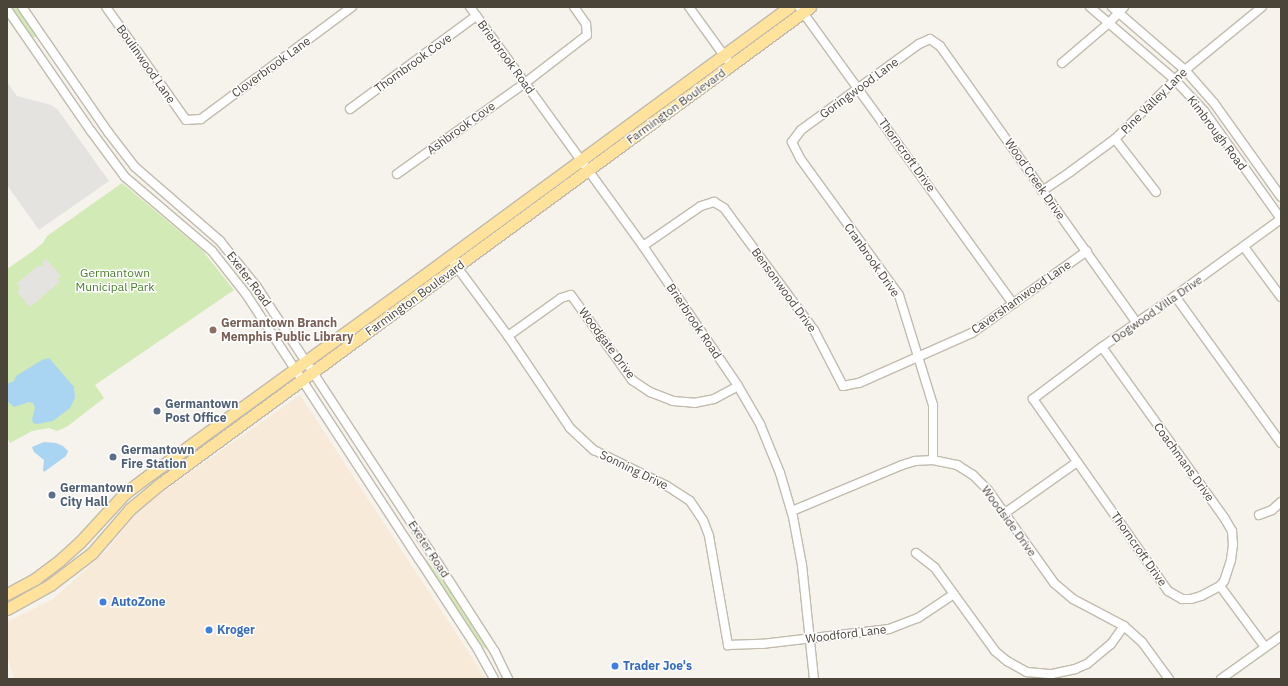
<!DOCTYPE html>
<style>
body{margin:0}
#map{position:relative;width:1288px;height:686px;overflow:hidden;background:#f6f3ec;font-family:"IBM Plex Sans",sans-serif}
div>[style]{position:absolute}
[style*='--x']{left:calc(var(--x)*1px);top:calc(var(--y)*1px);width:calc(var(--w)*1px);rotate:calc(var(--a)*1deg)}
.commercial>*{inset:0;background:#f7ead8}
.green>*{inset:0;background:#d2eab5}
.parking>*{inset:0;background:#e5e3e0}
.water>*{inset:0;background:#a9d4f2}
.roads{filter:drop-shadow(1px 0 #c2bbae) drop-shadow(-1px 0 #c2bbae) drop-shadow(0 1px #c2bbae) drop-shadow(0 -1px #c2bbae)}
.minor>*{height:8px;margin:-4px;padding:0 4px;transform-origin:4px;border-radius:4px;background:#fff}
.major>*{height:11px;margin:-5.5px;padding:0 5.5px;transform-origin:5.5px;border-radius:5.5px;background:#ffe39c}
.dots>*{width:11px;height:11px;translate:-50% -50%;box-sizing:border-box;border:2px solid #fff;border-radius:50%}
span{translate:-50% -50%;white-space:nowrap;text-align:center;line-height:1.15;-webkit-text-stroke:3px #fff;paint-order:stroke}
.street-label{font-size:12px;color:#4b4439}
.park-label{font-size:12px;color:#4a7f2a}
.education-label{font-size:12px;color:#785e54;font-weight:700}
.left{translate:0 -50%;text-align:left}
.service-label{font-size:12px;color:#4e5e75;font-weight:700}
.shop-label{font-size:12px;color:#366cbe;font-weight:700}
.frame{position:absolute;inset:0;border:8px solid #4b4439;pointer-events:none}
</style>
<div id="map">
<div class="commercial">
<div style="clip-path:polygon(300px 395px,486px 679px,14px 679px,7px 654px,7px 622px,53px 599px,106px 551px,144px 505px)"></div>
</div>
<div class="green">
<div style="clip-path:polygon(10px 7px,18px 7px,37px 35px,36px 37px,31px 37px)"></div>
<div style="clip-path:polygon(574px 171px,575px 173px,458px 259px,458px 257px)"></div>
<div style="clip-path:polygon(122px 183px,202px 250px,234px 290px,95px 385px,104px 398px,68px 426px,57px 431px,49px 428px,32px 431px,10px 443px,7px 438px,7px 269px,33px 251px,43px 243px,47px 236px)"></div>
<div style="clip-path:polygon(426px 559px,452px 593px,487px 646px,486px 649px,484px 648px,451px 602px,424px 561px)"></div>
</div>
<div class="parking">
<div style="clip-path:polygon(7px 82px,17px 96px,51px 105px,58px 110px,109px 181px,39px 230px,7px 185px)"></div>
<div style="clip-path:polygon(46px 259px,61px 276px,56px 280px,61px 281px,30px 307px,18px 293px,19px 287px,21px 285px,16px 284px,38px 266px,44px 266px,42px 263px)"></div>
</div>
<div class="water">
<div style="clip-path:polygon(49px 358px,74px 387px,75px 398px,70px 408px,53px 421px,37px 424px,33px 423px,32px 419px,35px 408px,33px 403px,29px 402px,14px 407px,7px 401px,7px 384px,14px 381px,16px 376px,42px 360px)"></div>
<div style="clip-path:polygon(44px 442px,56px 443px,63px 446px,68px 451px,66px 456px,44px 472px,43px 469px,44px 460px,34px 452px,32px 447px)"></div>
</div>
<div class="roads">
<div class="minor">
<div style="--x:22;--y:7;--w:152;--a:55.5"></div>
<div style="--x:108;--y:132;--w:44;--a:52.4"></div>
<div style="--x:135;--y:167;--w:113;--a:41"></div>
<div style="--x:220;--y:241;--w:59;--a:51.2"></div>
<div style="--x:257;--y:287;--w:316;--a:56.8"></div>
<div style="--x:430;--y:551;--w:120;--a:57.2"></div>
<div style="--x:495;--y:652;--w:30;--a:64"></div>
<div style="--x:106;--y:7;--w:138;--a:54.7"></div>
<div style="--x:186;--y:120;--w:15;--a:-4"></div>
<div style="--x:201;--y:119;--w:188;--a:-36.6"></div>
<div style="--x:470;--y:7;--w:295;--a:54.1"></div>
<div style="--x:643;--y:246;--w:169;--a:55.8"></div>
<div style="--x:738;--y:386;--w:44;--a:59.9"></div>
<div style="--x:760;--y:424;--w:53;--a:67.8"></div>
<div style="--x:780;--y:473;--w:46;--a:73.5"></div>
<div style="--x:793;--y:517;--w:49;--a:79.4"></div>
<div style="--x:802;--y:565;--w:115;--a:84"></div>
<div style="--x:689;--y:7;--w:72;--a:54.1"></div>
<div style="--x:799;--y:7;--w:366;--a:54.2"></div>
<div style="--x:1090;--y:7;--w:111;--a:40.6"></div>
<div style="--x:1174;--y:79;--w:44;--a:46.8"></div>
<div style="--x:1204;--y:111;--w:133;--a:54.5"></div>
<div style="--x:1112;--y:7;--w:96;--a:40.8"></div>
<div style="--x:1185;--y:70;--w:44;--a:48.7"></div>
<div style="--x:1214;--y:103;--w:115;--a:54.5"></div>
<div style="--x:7;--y:9;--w:148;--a:55.5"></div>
<div style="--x:91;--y:131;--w:57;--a:53.5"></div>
<div style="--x:125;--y:177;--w:114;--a:40.4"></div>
<div style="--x:212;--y:251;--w:55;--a:51.7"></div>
<div style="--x:246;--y:294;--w:316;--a:56.9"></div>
<div style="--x:419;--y:559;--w:106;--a:56.9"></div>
<div style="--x:477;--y:648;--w:35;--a:61"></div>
<div style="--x:1062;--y:63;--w:62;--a:-40.4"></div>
<div style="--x:1109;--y:23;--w:22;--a:-47"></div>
<div style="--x:350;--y:109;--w:157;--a:-36.4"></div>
<div style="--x:1115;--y:139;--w:67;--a:52.3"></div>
<div style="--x:397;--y:174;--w:157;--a:-35.4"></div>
<div style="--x:525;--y:83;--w:78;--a:-37.7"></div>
<div style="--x:587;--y:35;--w:11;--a:-95"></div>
<div style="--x:586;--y:24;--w:21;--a:-125"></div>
<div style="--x:1042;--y:191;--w:34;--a:-34"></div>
<div style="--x:1070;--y:172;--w:56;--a:-36.3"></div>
<div style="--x:1115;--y:139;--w:98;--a:-44.6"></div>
<div style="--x:1185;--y:70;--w:99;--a:-39.3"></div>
<div style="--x:643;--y:246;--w:70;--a:-34.6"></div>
<div style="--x:701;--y:206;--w:14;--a:-17"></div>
<div style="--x:714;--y:202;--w:12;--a:31"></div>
<div style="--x:724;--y:208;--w:152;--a:53.6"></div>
<div style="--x:814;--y:330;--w:63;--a:62.6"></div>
<div style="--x:843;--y:386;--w:16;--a:-11"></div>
<div style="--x:859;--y:383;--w:124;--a:-23.9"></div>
<div style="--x:972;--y:333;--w:141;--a:-35.5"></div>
<div style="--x:1244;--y:247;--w:62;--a:53.5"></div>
<div style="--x:454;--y:263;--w:91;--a:53.5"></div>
<div style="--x:508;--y:336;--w:111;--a:56"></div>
<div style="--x:570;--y:428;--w:33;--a:43"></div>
<div style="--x:594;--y:450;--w:81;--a:26.3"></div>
<div style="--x:667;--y:486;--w:27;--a:33"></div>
<div style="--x:690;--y:501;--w:23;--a:56"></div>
<div style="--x:703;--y:520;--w:17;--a:69"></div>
<div style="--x:709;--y:536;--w:111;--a:80.1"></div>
<div style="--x:728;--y:645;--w:34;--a:-2"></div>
<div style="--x:762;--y:644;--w:128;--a:-6.7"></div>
<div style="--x:889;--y:629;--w:31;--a:-21"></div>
<div style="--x:918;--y:618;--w:43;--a:-33.7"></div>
<div style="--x:1175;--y:296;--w:181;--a:54.2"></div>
<div style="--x:508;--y:336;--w:65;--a:-35.6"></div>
<div style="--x:561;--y:298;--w:10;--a:-17"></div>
<div style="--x:571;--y:295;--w:105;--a:54.3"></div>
<div style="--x:632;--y:380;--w:22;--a:34"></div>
<div style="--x:650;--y:392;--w:25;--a:21"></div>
<div style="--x:673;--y:401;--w:21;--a:5"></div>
<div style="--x:694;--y:403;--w:20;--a:-11"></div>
<div style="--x:714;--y:399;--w:27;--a:-28"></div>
<div style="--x:1102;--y:347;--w:211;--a:54.4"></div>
<div style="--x:1225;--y:519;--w:14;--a:60"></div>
<div style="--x:1232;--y:531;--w:14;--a:86"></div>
<div style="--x:1233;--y:545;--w:15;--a:98"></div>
<div style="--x:1231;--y:560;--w:22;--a:108"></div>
<div style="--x:1224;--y:581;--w:6;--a:129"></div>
<div style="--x:1220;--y:586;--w:21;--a:152"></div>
<div style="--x:1201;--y:596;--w:10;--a:163"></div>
<div style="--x:1191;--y:599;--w:9;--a:180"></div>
<div style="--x:1182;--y:599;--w:16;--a:-150"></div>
<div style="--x:1168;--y:591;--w:235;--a:-125.1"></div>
<div style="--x:1033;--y:399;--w:86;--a:-37"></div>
<div style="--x:1102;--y:347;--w:89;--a:-34.9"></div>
<div style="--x:1175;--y:296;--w:131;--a:-36"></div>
<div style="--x:933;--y:460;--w:55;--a:-90"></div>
<div style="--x:933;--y:405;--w:115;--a:-107.2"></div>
<div style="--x:899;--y:295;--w:169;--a:-125.9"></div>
<div style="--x:800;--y:158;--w:18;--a:-117"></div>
<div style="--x:792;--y:142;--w:15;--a:-53"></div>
<div style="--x:801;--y:130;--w:146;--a:-36.1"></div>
<div style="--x:919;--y:44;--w:12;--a:-24"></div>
<div style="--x:930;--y:39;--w:12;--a:35"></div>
<div style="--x:940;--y:46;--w:339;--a:54.6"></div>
<div style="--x:792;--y:511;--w:119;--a:-22.7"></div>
<div style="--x:902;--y:465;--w:14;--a:-17"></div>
<div style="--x:915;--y:461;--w:18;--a:-3"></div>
<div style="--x:933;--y:460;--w:25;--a:12"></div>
<div style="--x:957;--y:465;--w:19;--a:32"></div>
<div style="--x:973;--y:475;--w:21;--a:45"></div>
<div style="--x:988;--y:490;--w:114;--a:54.6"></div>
<div style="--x:1054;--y:583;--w:25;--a:40"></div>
<div style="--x:1073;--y:599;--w:58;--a:27.9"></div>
<div style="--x:1124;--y:626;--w:24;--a:42"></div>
<div style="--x:1142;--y:642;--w:46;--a:53.9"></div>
<div style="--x:1005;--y:513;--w:88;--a:-35.3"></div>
<div style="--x:1259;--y:515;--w:14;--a:-21"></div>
<div style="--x:1272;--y:510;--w:12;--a:-42"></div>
<div style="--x:916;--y:553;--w:24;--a:38"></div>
<div style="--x:935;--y:568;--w:102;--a:54.1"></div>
<div style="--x:995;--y:651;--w:16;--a:40"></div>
<div style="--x:1007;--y:661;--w:23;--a:29"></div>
<div style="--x:1027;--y:672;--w:25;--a:5"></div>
<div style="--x:1052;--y:674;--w:24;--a:-12"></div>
<div style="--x:1075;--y:669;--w:13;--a:-23"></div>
<div style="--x:1087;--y:664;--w:31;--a:-40"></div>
<div style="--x:1111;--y:644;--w:22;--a:-54"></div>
<div style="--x:1220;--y:586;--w:76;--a:53.6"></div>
<div style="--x:1221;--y:679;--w:74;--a:-35.6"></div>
</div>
<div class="major">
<div style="--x:7;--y:594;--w:32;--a:-28"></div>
<div style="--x:35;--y:579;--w:31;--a:-37"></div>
<div style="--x:60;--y:560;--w:27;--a:-42"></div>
<div style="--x:80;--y:542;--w:67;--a:-47.4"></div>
<div style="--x:125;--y:493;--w:34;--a:-37"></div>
<div style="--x:152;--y:473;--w:311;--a:-36"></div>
<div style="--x:404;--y:290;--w:478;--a:-36.3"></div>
<div style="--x:7;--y:609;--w:49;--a:-29.2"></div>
<div style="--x:50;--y:585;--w:53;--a:-37.3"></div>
<div style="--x:92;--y:553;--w:58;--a:-49.2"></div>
<div style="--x:130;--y:509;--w:39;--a:-40"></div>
<div style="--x:160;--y:484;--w:806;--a:-36.27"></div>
</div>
</div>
<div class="dots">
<div style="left:213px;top:330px;background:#8d6e63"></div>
<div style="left:157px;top:411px;background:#5c6f8a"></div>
<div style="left:113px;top:457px;background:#5c6f8a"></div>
<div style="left:52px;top:495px;background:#5c6f8a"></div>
<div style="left:103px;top:602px;background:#3f7fe0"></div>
<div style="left:209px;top:630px;background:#3f7fe0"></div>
<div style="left:615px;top:666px;background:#3f7fe0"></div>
</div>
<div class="street-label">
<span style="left:506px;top:57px;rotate:54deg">Brierbrook Road</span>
<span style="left:413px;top:63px;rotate:-36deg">Thornbrook Cove</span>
<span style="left:146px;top:64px;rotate:55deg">Boulinwood Lane</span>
<span style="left:271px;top:67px;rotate:-36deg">Cloverbrook Lane</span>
<span style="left:859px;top:88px;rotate:-36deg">Goringwood Lane</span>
<span style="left:1154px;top:101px;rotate:-45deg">Pine Valley Lane</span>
<span style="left:676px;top:106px;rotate:-36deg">Farmington Boulevard</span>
<span style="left:461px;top:128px;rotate:-36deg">Ashbrook Cove</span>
<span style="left:1217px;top:133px;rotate:53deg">Kimbrough Road</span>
<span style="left:907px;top:155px;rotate:54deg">Thorncroft Drive</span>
<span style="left:1035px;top:179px;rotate:55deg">Wood Creek Drive</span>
<span style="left:872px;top:260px;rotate:55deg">Cranbrook Drive</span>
<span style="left:249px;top:279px;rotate:53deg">Exeter Road</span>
<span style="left:784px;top:290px;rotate:54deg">Bensonwood Drive</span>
<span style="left:1021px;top:297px;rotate:-35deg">Cavershamwood Lane</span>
<span style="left:415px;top:298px;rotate:-36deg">Farmington Boulevard</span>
<span style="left:1157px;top:309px;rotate:-35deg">Dogwood Villa Drive</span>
<span style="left:694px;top:321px;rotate:56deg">Brierbrook Road</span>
<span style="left:607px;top:343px;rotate:53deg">Woodgate Drive</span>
<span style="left:1184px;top:462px;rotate:54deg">Coachmans Drive</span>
<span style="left:634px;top:470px;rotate:26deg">Sonning Drive</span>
<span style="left:1009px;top:521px;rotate:54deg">Woodside Drive</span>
<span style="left:429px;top:549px;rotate:57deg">Exeter Road</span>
<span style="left:1139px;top:549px;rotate:55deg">Thorncroft Drive</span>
<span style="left:846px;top:634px;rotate:-7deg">Woodford Lane</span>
</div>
<div class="park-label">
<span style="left:115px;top:280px">Germantown<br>Municipal Park</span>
</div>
<div class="education-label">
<span class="left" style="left:221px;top:330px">Germantown Branch<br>Memphis Public Library</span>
</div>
<div class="service-label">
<span class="left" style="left:165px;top:411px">Germantown<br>Post Office</span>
<span class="left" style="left:121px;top:457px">Germantown<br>Fire Station</span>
<span class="left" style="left:60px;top:495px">Germantown<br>City Hall</span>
</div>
<div class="shop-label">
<span class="left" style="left:111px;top:602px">AutoZone</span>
<span class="left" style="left:217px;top:630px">Kroger</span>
<span class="left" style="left:623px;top:666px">Trader Joe's</span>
</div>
<div class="frame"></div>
</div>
